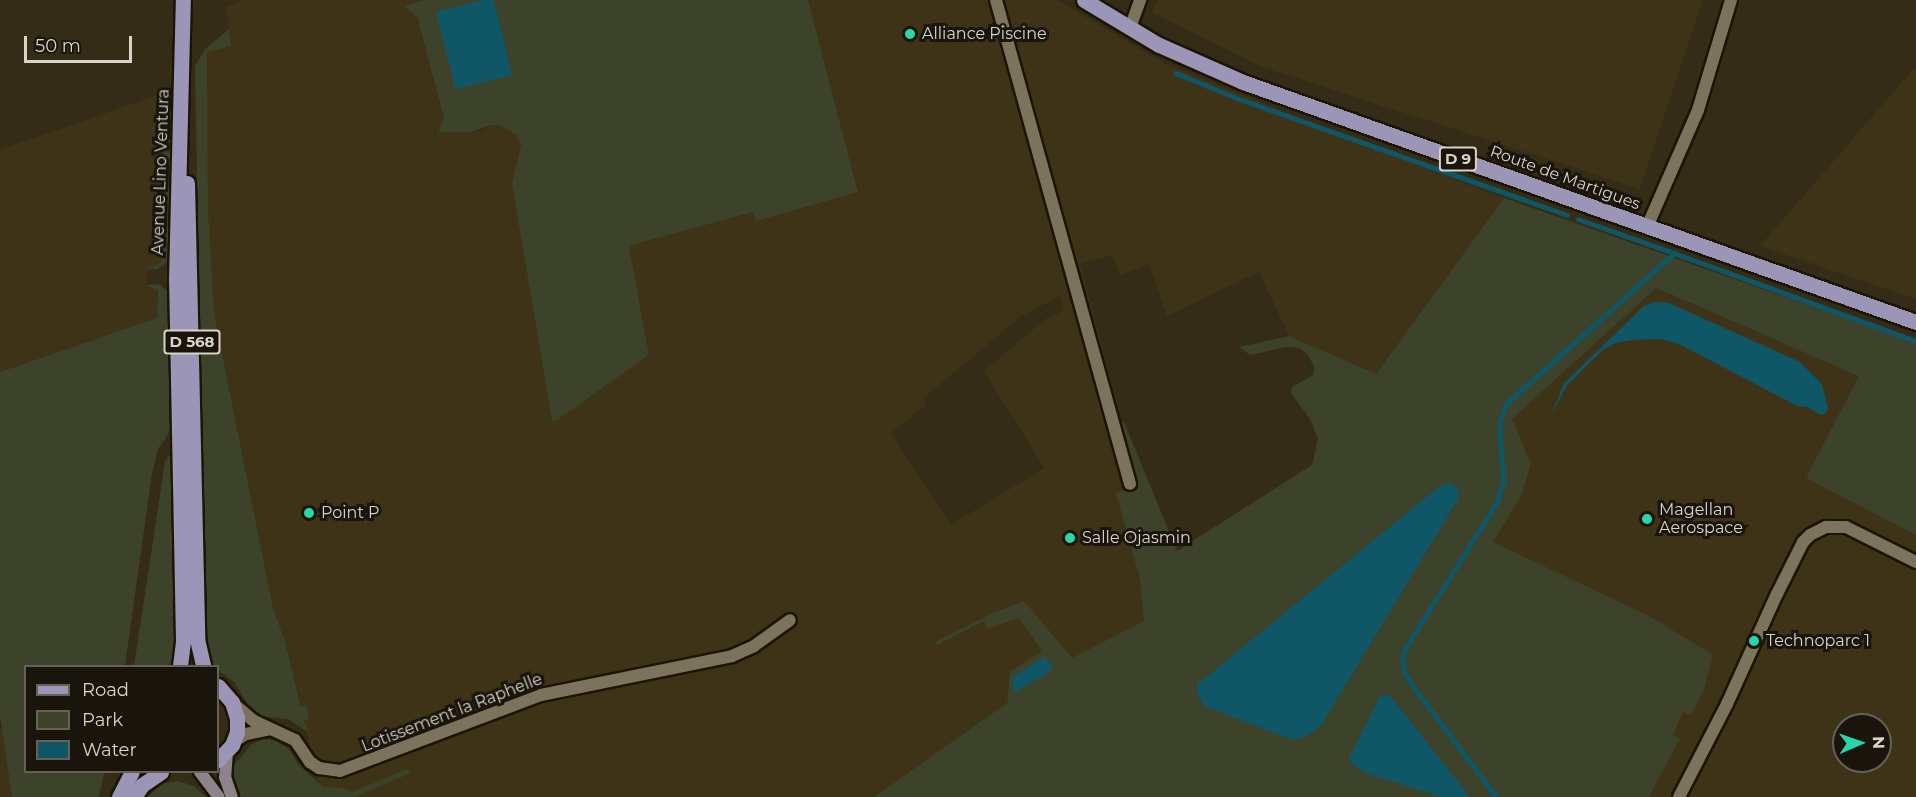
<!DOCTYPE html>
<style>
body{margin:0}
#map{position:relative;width:1916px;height:797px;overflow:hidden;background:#352c18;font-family:Montserrat,sans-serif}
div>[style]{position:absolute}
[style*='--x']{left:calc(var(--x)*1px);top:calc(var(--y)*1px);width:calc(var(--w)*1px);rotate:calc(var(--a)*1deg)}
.built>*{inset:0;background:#3e3317}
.green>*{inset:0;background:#3c432a}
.water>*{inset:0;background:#0f5667}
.stream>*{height:4.5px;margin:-2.25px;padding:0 2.25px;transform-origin:2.25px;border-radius:2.25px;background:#0f5667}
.roads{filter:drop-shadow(2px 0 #1c1502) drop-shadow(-2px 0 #1c1502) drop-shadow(0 2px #1c1502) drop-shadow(0 -2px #1c1502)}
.minor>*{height:12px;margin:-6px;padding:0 6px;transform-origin:6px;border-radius:6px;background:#7c735c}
.secondary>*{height:12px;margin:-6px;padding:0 6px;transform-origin:6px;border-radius:6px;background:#8b848a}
.primary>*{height:15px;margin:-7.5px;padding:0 7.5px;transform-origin:7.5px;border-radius:7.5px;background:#9b95b8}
.dots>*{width:16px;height:16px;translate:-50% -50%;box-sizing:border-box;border:3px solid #19150c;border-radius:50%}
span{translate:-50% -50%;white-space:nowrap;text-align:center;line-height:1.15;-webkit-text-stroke:6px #19150c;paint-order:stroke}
.shield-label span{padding:2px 4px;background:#19150c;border:2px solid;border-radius:4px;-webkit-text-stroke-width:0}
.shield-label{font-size:15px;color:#d9d4c7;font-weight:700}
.poi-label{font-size:16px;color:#d9d4c7}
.left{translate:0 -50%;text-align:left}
.street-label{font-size:16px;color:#d9d4c7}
.legend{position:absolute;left:24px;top:665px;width:195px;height:108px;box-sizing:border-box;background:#19150c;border:2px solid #666157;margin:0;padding:8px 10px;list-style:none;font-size:18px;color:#d9d4c7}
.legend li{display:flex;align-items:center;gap:12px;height:30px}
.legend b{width:30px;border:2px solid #666157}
.north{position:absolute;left:1832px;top:713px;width:60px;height:60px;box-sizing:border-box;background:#19150c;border:2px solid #666157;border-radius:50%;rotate:88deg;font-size:16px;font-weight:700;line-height:24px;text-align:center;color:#d9d4c7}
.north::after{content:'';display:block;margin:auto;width:21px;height:27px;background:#2ad5ac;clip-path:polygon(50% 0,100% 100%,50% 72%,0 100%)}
.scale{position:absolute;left:24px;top:36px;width:108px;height:27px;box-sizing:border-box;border:3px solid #d9d4c7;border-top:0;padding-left:8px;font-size:18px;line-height:21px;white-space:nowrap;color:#d9d4c7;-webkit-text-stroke:4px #19150c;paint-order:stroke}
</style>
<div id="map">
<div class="built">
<div style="clip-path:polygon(evenodd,242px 0,424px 0,405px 5px,417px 17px,444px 119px,438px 132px,481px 131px,491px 125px,500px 125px,516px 135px,522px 145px,519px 158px,552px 420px,557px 420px,649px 355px,629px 246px,754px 212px,755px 220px,858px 192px,808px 0,1057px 0,1162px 62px,1390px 155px,1504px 198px,1376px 374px,1289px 336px,1259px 272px,1167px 316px,1149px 264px,1120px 275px,1112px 255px,1080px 264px,1139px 487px,1117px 494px,1140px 580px,1144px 621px,1071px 659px,1023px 601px,992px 613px,936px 642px,937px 645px,984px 621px,987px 628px,1019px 618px,1043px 651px,1010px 673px,1007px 703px,874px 797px,322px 797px,304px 720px,307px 706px,302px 708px,285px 641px,273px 608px,214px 314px,208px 206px,207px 52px,231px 46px,226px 8px,242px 0,1060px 296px,1064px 311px,1047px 318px,984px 371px,1044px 468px,951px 525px,891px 433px,926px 405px,924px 398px,1021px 316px,1060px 296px)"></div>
<div style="clip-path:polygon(1157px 0,1703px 0,1640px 189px,1265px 68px,1152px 13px)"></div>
<div style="clip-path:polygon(1916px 66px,1916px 299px,1760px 246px)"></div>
<div style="clip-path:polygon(155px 96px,163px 105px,161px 262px,148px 269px,147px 285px,158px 289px,157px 318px,0 372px,0 150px)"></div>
<div style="clip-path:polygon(evenodd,1655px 288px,1860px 376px,1916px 403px,1916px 797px,1507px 797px,1492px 542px,1531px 463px,1512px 419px,1655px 288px,1844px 725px,1880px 725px,1880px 761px,1844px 761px,1844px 725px)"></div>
<div style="clip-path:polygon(0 729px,2px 729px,12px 797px,0 797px)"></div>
</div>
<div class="green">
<div style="clip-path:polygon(424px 0,808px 0,858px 192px,756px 221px,753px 212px,629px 246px,649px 355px,557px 420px,552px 420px,512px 184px,521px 145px,516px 135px,500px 125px,491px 125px,471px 132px,438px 132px,444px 118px,417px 17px,404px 6px)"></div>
<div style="clip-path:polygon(229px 29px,231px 46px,207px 52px,208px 206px,214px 314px,273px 608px,285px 641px,301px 707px,307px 706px,309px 719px,304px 720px,308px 732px,288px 719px,259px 716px,251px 710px,235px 683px,219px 671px,209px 659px,205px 641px,195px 66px,205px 49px)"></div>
<div style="clip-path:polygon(155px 96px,167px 101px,173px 109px,169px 257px,164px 265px,157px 269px,148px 269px,161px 262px,163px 105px)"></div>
<div style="clip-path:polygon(1504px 198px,1916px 343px,1916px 535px,1806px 478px,1859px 376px,1656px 288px,1512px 419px,1531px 463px,1522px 494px,1493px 542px,1649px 616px,1713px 655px,1704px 689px,1691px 715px,1683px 712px,1673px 735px,1680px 738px,1649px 797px,874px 797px,1007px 703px,1010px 672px,1042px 651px,1019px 618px,987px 629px,984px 621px,937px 645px,935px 642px,992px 613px,1024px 601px,1072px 658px,1144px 621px,1140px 580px,1116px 493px,1139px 486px,1121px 422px,1124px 422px,1177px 551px,1312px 465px,1318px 439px,1310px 419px,1291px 393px,1292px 387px,1313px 375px,1315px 368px,1308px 355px,1299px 348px,1286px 347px,1250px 355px,1239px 347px,1289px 336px,1376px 374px)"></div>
<div style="clip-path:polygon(159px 284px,167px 291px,170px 306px,172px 422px,167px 436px,158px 449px,152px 473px,125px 666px,26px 666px,26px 772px,104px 772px,101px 789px,98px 797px,12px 797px,0 716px,0 372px,157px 318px,158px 290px,146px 285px)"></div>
<div style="clip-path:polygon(168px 456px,172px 456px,175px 646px,173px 658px,168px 666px,134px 666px,165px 462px)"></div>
<div style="clip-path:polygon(264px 739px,276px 741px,289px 749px,298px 764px,323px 787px,343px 788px,353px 792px,407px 769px,411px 773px,354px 797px,241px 797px,233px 774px,235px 764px,252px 744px)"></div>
<div style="clip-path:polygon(178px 781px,194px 786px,206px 797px,148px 797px,161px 784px)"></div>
</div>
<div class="water">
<div style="clip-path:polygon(483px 0,494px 0,512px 75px,456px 89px,436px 12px)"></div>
<div style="clip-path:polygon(1655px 302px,1669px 303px,1800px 362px,1822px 384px,1828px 409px,1826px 413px,1821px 415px,1807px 407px,1797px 406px,1679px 344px,1661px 339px,1632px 340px,1615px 343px,1603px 350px,1567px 385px,1550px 418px,1564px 383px,1644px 306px)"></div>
<div style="clip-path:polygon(1450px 483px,1459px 489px,1458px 499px,1322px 724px,1309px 735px,1293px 740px,1204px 706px,1197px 693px,1199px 683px,1440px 486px)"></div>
<div style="clip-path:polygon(1044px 657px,1053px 666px,1051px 671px,1018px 691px,1014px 690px,1011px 678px)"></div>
<div style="clip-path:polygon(1387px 694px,1391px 697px,1470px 797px,1441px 797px,1365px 773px,1350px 762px,1350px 756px,1380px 696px)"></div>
</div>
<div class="stream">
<div style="--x:1176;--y:73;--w:66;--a:22.3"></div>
<div style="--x:1237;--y:98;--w:350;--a:19.5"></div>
<div style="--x:1578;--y:219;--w:102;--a:19.5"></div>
<div style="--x:1496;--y:797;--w:141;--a:-127"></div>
<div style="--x:1411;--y:684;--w:14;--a:-120"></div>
<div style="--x:1404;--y:672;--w:12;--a:-99"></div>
<div style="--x:1402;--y:660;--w:11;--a:-75"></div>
<div style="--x:1405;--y:649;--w:173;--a:-58"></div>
<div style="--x:1497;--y:502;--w:24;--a:-75"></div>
<div style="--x:1503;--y:479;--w:54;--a:-94.2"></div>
<div style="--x:1499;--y:425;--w:22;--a:-72"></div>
<div style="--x:1506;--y:404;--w:226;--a:-41.9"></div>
<div style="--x:1674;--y:253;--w:258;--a:20"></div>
</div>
<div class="roads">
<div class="minor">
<div style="--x:996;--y:0;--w:502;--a:74.52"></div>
<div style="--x:1130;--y:28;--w:30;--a:-70"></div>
<div style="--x:1647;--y:227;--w:128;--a:-66.4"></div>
<div style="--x:1698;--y:110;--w:115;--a:-73.3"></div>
<div style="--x:233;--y:703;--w:28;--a:41"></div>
<div style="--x:254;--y:721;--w:45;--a:24.9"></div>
<div style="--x:295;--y:740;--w:27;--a:56"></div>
<div style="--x:310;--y:762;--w:11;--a:34"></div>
<div style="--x:319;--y:768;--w:21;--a:8"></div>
<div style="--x:340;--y:771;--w:215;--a:-20.7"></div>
<div style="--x:541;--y:695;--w:195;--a:-11.5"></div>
<div style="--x:732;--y:656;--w:24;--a:-24"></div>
<div style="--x:754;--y:646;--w:44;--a:-35.8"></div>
<div style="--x:233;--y:742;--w:15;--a:-32"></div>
<div style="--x:246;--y:734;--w:25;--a:-11"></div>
<div style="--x:1679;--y:797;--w:105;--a:-62.7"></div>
<div style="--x:1727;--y:704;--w:121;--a:-65.6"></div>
<div style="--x:1777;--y:594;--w:58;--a:-63.4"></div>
<div style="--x:1803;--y:542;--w:10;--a:-45"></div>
<div style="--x:1810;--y:535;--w:18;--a:-27"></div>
<div style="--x:1826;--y:527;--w:20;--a:0"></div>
<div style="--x:1846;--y:527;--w:78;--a:26.6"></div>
</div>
<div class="secondary">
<div style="--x:227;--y:751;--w:26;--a:94"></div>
<div style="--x:225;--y:777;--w:21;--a:71"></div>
<div style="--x:200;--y:772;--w:31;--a:53"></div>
</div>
<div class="primary">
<div style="--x:1084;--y:0;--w:87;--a:31"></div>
<div style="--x:1159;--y:45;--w:92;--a:23.8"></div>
<div style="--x:1243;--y:82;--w:715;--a:19.63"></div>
<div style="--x:187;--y:183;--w:456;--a:88.7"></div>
<div style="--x:197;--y:639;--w:28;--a:77"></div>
<div style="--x:180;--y:666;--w:26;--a:-83"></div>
<div style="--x:183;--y:640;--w:360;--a:-91.1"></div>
<div style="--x:176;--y:280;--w:280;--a:-88.6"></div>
<div style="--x:218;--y:686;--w:21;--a:49"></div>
<div style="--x:232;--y:702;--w:17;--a:73"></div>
<div style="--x:237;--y:718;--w:14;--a:90"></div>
<div style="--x:237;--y:732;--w:14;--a:111"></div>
<div style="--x:232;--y:745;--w:21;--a:133"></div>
<div style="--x:119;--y:797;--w:28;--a:-63"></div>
<div style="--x:134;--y:797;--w:14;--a:-56"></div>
<div style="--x:142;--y:785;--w:23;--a:-34"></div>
</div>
</div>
<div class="dots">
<div style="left:910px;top:34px;background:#2ad5ac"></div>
<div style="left:309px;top:513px;background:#2ad5ac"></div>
<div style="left:1647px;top:519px;background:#2ad5ac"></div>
<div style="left:1070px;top:538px;background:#2ad5ac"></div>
<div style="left:1754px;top:641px;background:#2ad5ac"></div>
</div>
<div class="shield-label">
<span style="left:1458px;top:159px">D 9</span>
<span style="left:192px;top:342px">D 568</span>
</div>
<div class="poi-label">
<span class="left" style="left:922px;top:34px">Alliance Piscine</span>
<span class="left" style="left:1659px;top:519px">Magellan<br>Aerospace</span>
<span class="left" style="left:321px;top:513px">Point P</span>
<span class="left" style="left:1082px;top:538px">Salle Ojasmin</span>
<span class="left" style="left:1766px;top:641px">Technoparc 1</span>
</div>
<div class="street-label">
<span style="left:161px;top:172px;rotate:-88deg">Avenue Lino Ventura</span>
<span style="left:1565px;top:178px;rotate:20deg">Route de Martigues</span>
<span style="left:452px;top:713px;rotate:-21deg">Lotissement la Raphelle</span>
</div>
<ul class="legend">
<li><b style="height:8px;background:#9b95b8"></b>Road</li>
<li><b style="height:16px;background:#3c432a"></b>Park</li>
<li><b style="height:16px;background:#0f5667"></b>Water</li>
</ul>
<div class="north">N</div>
<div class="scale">50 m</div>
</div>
